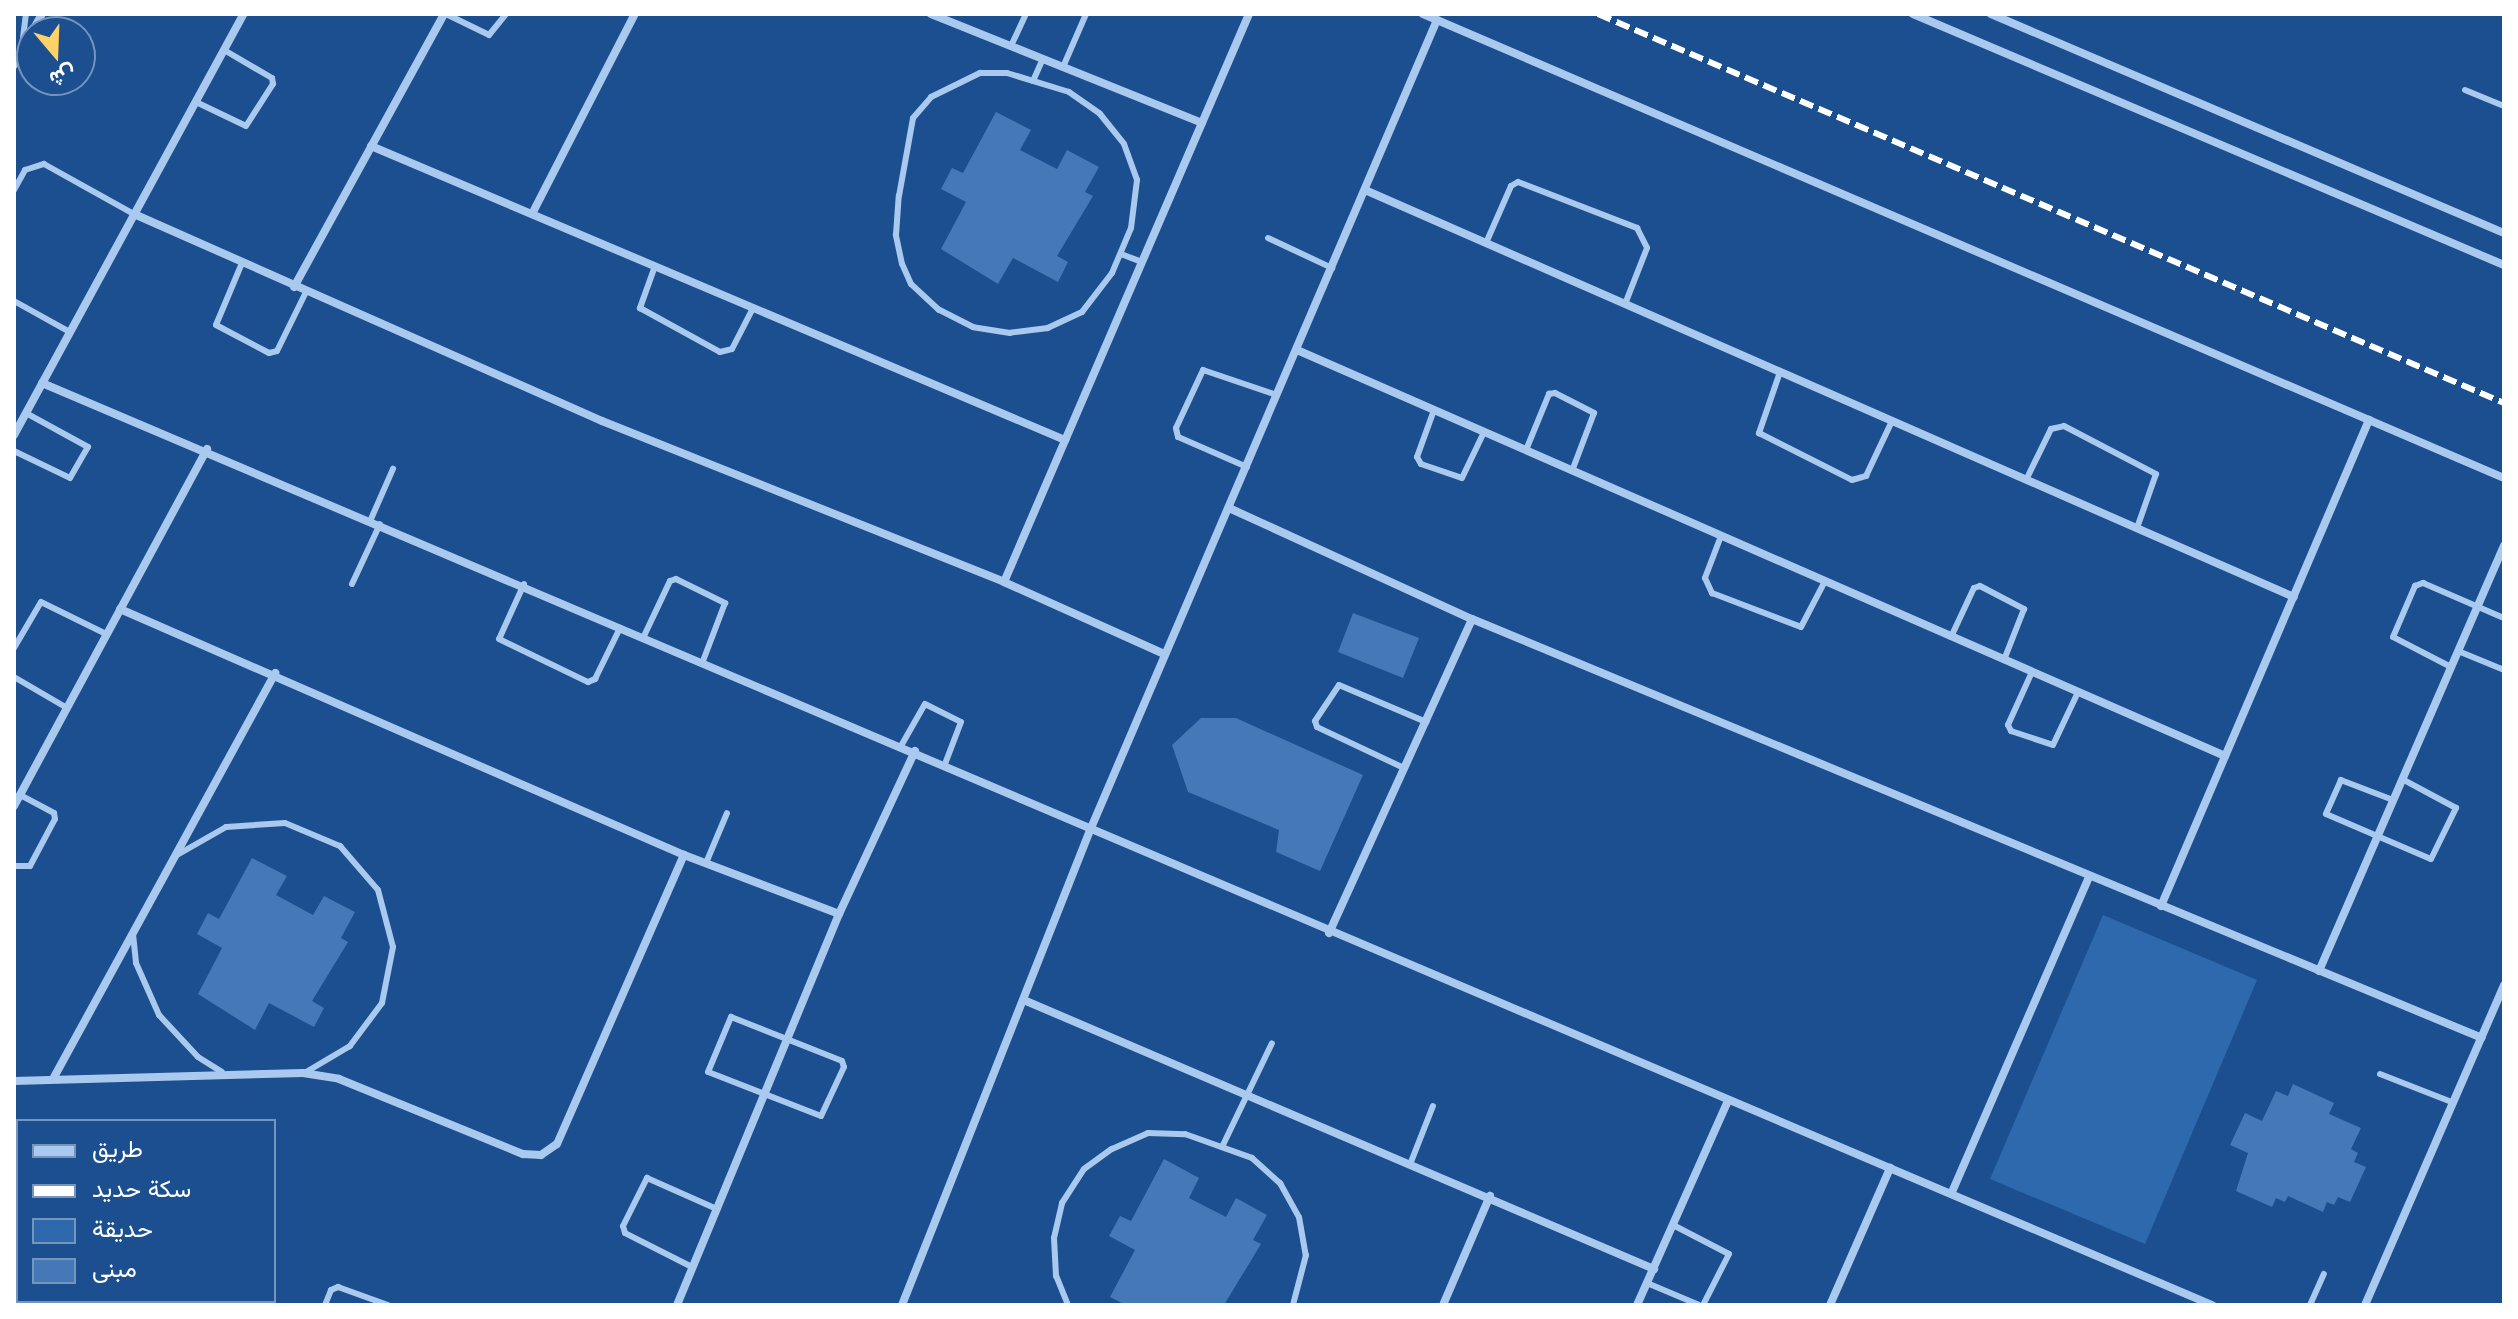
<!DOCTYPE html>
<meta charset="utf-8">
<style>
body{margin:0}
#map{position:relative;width:2518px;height:1319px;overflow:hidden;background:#1b4f8f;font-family:Quicksand,Vazirmatn,sans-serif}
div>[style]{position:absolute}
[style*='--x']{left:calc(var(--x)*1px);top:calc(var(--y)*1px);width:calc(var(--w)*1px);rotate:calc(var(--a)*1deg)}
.green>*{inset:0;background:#2e69ad}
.building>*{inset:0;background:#4478b7}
.service>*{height:6px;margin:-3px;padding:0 3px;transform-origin:3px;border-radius:3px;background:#a9c9ee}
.minor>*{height:8px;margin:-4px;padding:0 4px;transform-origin:4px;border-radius:4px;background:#a9c9ee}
.rail>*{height:6px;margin-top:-3px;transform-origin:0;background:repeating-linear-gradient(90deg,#fff 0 14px,transparent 0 20px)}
span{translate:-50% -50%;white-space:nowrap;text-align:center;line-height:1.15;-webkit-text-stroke:6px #1b4f8f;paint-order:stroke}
.frame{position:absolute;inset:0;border:16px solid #fff;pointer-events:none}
.legend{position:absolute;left:16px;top:1119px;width:260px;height:184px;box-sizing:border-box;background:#1b4f8f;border:2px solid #7695bc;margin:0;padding:10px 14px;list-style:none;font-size:24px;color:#fff}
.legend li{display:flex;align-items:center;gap:16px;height:40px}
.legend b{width:40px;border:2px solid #7695bc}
.north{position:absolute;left:16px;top:16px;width:80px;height:80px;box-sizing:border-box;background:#1b4f8f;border:2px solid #7695bc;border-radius:50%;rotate:161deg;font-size:22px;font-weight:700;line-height:32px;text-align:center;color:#fff}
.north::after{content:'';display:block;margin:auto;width:28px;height:36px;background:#ffd166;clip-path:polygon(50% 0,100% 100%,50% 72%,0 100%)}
</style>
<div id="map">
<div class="green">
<div style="clip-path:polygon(2103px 915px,2257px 980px,2145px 1244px,1990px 1179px)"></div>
</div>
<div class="building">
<div style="clip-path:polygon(996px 112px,1031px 130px,1020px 150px,1057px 169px,1067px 150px,1099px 167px,1085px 192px,1093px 196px,1057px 256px,1068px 262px,1058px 282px,1013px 258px,998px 284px,941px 249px,966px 202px,941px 189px,952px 168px,963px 173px)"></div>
<div style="clip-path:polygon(1353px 613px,1419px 638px,1403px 678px,1338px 652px)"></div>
<div style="clip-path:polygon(1201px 718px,1236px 718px,1363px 775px,1320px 871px,1276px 852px,1279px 830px,1188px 792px,1172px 745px)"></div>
<div style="clip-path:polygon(252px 858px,287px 876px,276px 895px,313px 915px,324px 896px,355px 912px,341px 938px,348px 942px,312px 1001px,324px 1008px,314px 1027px,269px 1003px,255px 1030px,198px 994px,222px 948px,197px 934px,208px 913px,219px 919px)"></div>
<div style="clip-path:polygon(2293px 1084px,2334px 1103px,2329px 1114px,2361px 1128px,2351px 1149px,2358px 1153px,2354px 1162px,2366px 1167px,2350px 1202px,2338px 1197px,2334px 1205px,2327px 1202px,2323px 1212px,2288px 1196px,2285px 1202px,2276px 1198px,2272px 1207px,2236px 1191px,2248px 1153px,2230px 1145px,2245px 1113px,2262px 1121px,2276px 1091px,2288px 1096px)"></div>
<div style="clip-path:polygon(1164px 1159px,1199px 1178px,1189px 1198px,1226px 1217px,1236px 1198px,1267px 1215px,1253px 1240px,1261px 1244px,1224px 1305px,1126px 1305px,1110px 1297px,1135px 1250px,1109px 1236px,1120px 1216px,1131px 1221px)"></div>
</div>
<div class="service">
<div style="--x:446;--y:14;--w:48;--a:26"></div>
<div style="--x:489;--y:35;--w:27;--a:-51"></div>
<div style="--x:22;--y:46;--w:32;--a:-83"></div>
<div style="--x:1011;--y:46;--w:35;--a:-65"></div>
<div style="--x:1063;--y:67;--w:58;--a:-66.5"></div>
<div style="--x:980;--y:73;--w:27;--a:0"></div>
<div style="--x:1007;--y:73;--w:65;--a:17"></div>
<div style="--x:1069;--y:92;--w:38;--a:35"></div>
<div style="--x:1100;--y:114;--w:38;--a:51"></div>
<div style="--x:1124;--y:144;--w:38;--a:70"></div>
<div style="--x:1137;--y:180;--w:48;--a:97.1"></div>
<div style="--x:1131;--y:228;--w:49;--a:112.9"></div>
<div style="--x:1112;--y:273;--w:49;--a:127.6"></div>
<div style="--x:1082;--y:312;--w:38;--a:155"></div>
<div style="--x:1048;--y:328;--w:38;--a:173"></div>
<div style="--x:1010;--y:333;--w:37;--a:-171"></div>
<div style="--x:973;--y:327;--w:38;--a:-153"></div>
<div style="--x:939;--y:310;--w:38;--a:-137"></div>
<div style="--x:911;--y:284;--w:22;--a:-114"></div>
<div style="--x:902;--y:264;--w:30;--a:-102"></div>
<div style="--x:896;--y:235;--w:39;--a:-86"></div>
<div style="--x:899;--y:196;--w:79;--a:-79.8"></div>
<div style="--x:913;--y:118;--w:28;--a:-49"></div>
<div style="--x:931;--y:97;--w:55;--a:-26.1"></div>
<div style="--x:1033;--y:81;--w:24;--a:-66"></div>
<div style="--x:2465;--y:90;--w:42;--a:22.3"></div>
<div style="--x:196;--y:102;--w:55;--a:25.6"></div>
<div style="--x:246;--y:126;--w:50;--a:-57.3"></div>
<div style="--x:273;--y:84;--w:6;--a:-99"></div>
<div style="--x:272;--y:78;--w:56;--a:-149.7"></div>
<div style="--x:14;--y:190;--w:23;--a:-61"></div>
<div style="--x:25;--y:170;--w:20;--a:-18"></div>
<div style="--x:44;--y:164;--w:103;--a:29.1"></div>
<div style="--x:1268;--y:238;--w:71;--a:25.1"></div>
<div style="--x:1486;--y:243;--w:62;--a:-66.3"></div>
<div style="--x:1511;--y:186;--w:8;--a:-30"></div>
<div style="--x:1518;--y:182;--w:128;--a:21.1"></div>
<div style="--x:1637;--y:228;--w:22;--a:63"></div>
<div style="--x:1647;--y:248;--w:60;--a:111.4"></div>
<div style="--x:1121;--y:254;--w:22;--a:21"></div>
<div style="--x:242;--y:263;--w:67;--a:112.8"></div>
<div style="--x:216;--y:325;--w:60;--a:27.8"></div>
<div style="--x:269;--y:353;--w:8;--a:-14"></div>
<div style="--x:277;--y:351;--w:66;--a:-63.8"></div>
<div style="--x:655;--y:266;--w:45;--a:109.7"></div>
<div style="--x:640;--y:308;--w:91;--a:28.8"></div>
<div style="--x:720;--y:352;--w:12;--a:-14"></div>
<div style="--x:732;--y:349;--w:46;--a:-62.9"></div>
<div style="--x:14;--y:301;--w:64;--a:29"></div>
<div style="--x:1780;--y:372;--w:65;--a:109"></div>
<div style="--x:1759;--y:433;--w:104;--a:26.8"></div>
<div style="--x:1852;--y:480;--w:15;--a:-16"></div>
<div style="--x:1866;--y:476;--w:61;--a:-64.7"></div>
<div style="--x:1434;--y:410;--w:50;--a:109.9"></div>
<div style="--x:1417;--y:457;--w:8;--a:60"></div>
<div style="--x:1421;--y:464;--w:43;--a:18.9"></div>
<div style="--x:1462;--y:478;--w:51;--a:-64.4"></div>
<div style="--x:1526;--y:450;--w:61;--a:-67.7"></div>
<div style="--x:1549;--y:394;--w:6;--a:-9"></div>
<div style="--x:1555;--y:393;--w:44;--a:27.1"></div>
<div style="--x:1594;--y:413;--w:62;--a:110.8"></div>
<div style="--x:14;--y:451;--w:62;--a:25.7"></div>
<div style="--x:70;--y:478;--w:36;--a:-60"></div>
<div style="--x:88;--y:447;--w:71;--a:-151.3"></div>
<div style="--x:1247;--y:467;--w:75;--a:-156.5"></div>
<div style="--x:1178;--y:437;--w:9;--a:-103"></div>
<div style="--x:1176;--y:428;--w:64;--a:-65"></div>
<div style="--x:1203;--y:370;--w:78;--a:18.7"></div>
<div style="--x:2026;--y:480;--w:57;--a:-63.9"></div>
<div style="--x:2051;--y:429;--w:13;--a:-13"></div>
<div style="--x:2064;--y:426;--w:104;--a:27.6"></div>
<div style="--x:2156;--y:474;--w:57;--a:109.4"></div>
<div style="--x:371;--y:519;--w:55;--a:-66.3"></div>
<div style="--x:1721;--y:536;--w:45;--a:110.9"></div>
<div style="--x:1705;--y:578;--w:17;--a:65"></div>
<div style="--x:1712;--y:593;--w:95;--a:20.9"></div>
<div style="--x:1801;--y:627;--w:52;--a:-62.4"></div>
<div style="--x:352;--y:584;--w:66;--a:-65"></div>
<div style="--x:524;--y:584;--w:60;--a:114.4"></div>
<div style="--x:499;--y:639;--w:99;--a:25.8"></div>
<div style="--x:588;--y:682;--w:8;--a:-23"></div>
<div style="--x:595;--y:679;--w:57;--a:-63.9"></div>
<div style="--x:644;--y:636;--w:61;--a:-64.7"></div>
<div style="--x:670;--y:581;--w:6;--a:-18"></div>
<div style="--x:676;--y:579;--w:55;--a:26.1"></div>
<div style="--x:725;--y:603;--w:62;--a:110.8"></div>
<div style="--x:1951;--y:637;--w:54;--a:-64.9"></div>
<div style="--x:1974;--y:588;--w:6;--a:-18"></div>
<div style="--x:1980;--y:586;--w:50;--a:27.6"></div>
<div style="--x:2024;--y:609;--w:55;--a:111.4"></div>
<div style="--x:14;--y:648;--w:53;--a:-59.6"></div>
<div style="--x:41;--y:602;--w:72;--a:26.2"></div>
<div style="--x:2458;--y:651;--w:50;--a:22.4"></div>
<div style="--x:2451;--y:667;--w:65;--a:-152.7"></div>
<div style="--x:2393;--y:637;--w:56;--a:-66.7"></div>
<div style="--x:2415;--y:586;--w:9;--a:-21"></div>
<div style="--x:2423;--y:583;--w:88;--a:23.4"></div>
<div style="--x:2032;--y:672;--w:58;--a:114.4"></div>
<div style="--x:2008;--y:725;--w:7;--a:63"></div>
<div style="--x:2011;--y:731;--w:44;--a:18.4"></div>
<div style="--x:2053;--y:745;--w:59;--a:-64.7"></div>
<div style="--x:14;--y:677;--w:61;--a:30.3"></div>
<div style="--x:901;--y:746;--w:48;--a:-60.3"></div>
<div style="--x:925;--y:704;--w:40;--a:26.6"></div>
<div style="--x:961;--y:722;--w:45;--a:110.9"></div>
<div style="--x:1404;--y:768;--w:96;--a:-154.8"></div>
<div style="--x:1317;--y:727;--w:6;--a:-108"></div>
<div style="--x:1315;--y:721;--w:43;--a:-56.3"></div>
<div style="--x:1339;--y:685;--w:95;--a:23"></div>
<div style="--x:2393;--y:800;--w:56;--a:-159"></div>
<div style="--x:2341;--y:780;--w:37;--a:114"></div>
<div style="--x:2326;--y:814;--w:114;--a:23.2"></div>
<div style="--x:2431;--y:859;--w:57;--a:-63.9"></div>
<div style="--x:2456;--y:808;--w:61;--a:-151.8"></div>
<div style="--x:177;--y:855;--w:56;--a:-29.7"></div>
<div style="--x:226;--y:827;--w:59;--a:-3.9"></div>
<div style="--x:285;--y:823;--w:60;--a:22.7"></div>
<div style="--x:340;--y:846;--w:58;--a:49.2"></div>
<div style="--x:378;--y:890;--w:59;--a:75.3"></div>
<div style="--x:393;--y:947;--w:57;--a:101.1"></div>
<div style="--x:382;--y:1003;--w:54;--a:126.7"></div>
<div style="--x:350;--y:1046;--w:51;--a:149.4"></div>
<div style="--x:706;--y:863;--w:54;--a:-67.2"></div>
<div style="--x:14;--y:866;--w:16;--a:0"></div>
<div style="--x:30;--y:866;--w:53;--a:-62"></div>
<div style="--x:55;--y:819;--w:6;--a:-99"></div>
<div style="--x:54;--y:813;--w:38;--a:-152"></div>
<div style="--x:133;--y:934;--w:29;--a:84"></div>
<div style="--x:136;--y:963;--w:57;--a:66.1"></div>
<div style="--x:159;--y:1015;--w:57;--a:47.1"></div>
<div style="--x:198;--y:1057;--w:28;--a:32"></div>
<div style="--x:731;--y:1017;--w:119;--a:21.6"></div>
<div style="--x:842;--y:1061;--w:6;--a:72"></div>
<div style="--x:844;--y:1067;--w:54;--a:115.1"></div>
<div style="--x:821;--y:1116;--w:121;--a:-158.7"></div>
<div style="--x:708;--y:1072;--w:60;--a:-67.3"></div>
<div style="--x:2380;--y:1074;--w:79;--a:21.4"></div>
<div style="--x:1222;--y:1147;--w:115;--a:-64.3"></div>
<div style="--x:1411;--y:1162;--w:60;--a:-68.6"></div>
<div style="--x:1673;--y:1225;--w:63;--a:27.4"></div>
<div style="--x:1729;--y:1254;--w:57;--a:117"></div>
<div style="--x:692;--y:1267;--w:75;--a:-153.1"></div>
<div style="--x:625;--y:1233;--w:7;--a:-106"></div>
<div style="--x:623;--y:1226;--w:54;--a:-63.4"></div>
<div style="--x:647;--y:1178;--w:77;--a:23.9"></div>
<div style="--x:1647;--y:1283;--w:56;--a:22.9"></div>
<div style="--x:212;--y:1301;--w:4;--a:90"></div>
<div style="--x:82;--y:1303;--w:47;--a:-2.4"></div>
<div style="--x:325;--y:1305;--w:16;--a:-68"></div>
<div style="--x:331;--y:1290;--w:8;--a:-23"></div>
<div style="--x:338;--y:1287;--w:53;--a:19.8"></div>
<div style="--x:1068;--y:1305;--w:31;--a:-112"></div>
<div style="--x:1056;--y:1276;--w:38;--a:-93"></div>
<div style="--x:1054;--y:1238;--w:36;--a:-77"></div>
<div style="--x:1062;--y:1203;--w:40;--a:-57.1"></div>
<div style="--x:1084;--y:1169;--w:34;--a:-36"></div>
<div style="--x:1112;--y:1149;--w:39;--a:-24"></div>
<div style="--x:1148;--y:1133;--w:37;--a:2"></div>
<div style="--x:1185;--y:1134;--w:71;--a:19.7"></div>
<div style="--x:1252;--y:1158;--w:38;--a:42"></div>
<div style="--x:1280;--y:1183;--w:39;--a:61"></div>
<div style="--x:1299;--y:1217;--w:39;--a:80"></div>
<div style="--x:1306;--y:1255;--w:52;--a:104.6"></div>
<div style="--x:2310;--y:1305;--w:34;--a:-66"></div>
</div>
<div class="minor">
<div style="--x:931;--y:14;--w:292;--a:21.9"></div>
<div style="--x:1423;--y:14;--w:1176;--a:23.23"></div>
<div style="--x:1913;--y:14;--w:642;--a:23.01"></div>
<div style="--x:1991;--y:14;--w:558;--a:23.12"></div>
<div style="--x:32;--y:32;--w:21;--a:-61"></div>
<div style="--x:14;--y:65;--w:38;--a:-61"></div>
<div style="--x:371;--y:146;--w:754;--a:22.96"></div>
<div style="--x:1365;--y:190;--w:1014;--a:23.66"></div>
<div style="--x:134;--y:214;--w:512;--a:23.86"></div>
<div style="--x:602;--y:421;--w:433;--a:21.8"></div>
<div style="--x:1004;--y:582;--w:175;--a:24.2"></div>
<div style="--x:532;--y:214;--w:225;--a:-62.8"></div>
<div style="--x:294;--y:287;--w:311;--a:-61.2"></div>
<div style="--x:1297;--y:350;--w:1013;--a:23.63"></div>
<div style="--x:42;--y:383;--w:2358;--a:23.02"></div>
<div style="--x:14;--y:435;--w:480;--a:-61.4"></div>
<div style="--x:1229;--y:508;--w:267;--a:24.6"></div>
<div style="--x:1472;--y:619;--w:1093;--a:22.53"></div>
<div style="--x:1004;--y:582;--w:619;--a:-66.67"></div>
<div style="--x:120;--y:609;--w:615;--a:23.57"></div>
<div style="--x:684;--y:855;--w:166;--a:20.8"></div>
<div style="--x:14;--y:806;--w:406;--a:-61.6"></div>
<div style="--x:2161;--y:906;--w:529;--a:-66.83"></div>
<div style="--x:1329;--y:933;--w:345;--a:-65.5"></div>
<div style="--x:2319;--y:971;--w:464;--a:-66.5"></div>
<div style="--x:1026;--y:1001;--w:683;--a:23.11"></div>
<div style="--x:53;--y:1079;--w:463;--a:-61.3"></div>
<div style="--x:14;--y:1081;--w:289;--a:-1.6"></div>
<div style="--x:303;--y:1073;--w:36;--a:9"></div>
<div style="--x:339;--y:1079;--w:199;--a:22.2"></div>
<div style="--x:523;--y:1154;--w:18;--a:3"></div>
<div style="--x:541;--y:1155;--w:19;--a:-35"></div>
<div style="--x:557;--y:1144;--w:316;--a:-66.3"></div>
<div style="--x:1952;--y:1192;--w:344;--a:-66.5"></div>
<div style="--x:677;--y:1305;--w:423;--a:-67.5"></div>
<div style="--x:839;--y:914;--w:180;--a:-65"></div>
<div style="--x:902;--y:1305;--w:513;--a:-68.39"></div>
<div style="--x:1091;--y:828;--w:879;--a:-66.82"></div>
<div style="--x:1443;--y:1305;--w:119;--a:-66.7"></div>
<div style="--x:1637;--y:1305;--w:223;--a:-66"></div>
<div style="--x:1830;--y:1305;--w:150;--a:-66.3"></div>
<div style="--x:2365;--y:1305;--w:349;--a:-66.5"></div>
</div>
<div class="rail">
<div style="--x:1598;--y:14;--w:986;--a:23.24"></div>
</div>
<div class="frame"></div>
<ul class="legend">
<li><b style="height:10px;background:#a9c9ee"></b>طريق</li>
<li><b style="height:10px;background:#fff"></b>سكة حديد</li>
<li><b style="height:22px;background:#2e69ad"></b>حديقة</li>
<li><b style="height:22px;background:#4478b7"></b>مبنى</li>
</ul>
<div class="north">ش</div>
</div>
